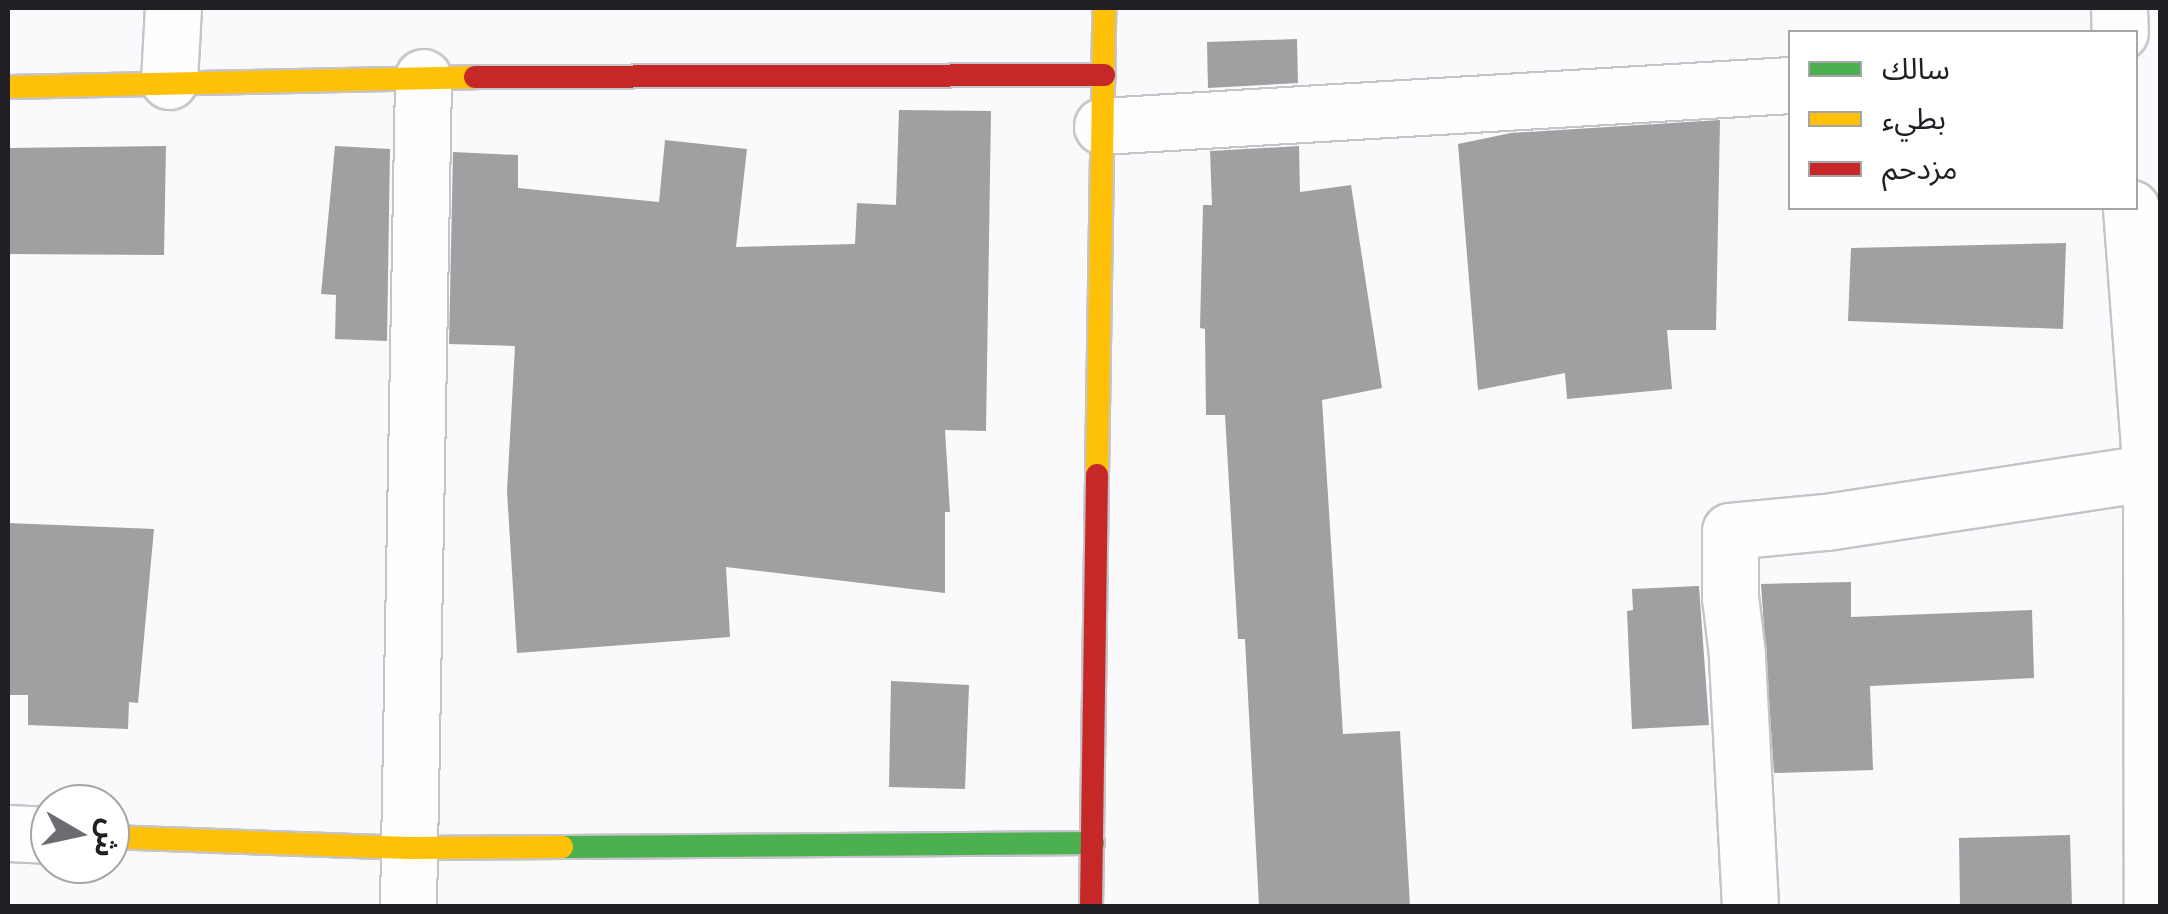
<!DOCTYPE html>
<meta charset="utf-8">
<style>
body{margin:0}
#map{position:relative;width:2168px;height:914px;overflow:hidden;background:#faf9fc;font-family:"Public Sans","Noto Sans Arabic",sans-serif}
div>[style]{position:absolute}
[style*='--x']{left:calc(var(--x)*1px);top:calc(var(--y)*1px);width:calc(var(--w)*1px);rotate:calc(var(--a)*1deg)}
.building>*{inset:0;background:#a09fa2}
.roads{filter:drop-shadow(2px 0 #c5c4c8) drop-shadow(-2px 0 #c5c4c8) drop-shadow(0 2px #c5c4c8) drop-shadow(0 -2px #c5c4c8)}
.street>*{height:55px;margin:-27.5px;padding:0 27.5px;transform-origin:27.5px;border-radius:27.5px;background:#fefeff}
.fast>*{height:22px;margin:-11px;padding:0 11px;transform-origin:11px;border-radius:11px;background:#4caf50}
.slow>*{height:22px;margin:-11px;padding:0 11px;transform-origin:11px;border-radius:11px;background:#ffc107}
.jam>*{height:22px;margin:-11px;padding:0 11px;transform-origin:11px;border-radius:11px;background:#c62828}
span{translate:-50% -50%;white-space:nowrap;text-align:center;line-height:1.15;-webkit-text-stroke:10px #fff;paint-order:stroke}
.frame{position:absolute;inset:0;border:10px solid #201f24;pointer-events:none}
.legend{position:absolute;left:1788px;top:30px;width:350px;height:180px;box-sizing:border-box;background:#fff;border:2px solid #a6a5a7;margin:0;padding:12px 18px;list-style:none;font-size:30px;color:#201f24}
.legend li{display:flex;align-items:center;gap:20px;height:50px}
.legend b{width:50px;border:2px solid #a6a5a7}
.north{position:absolute;left:30px;top:784px;width:100px;height:100px;box-sizing:border-box;background:#fff;border:2px solid #a6a5a7;border-radius:50%;rotate:99deg;font-size:28px;font-weight:700;line-height:40px;text-align:center;color:#201f24}
.north::after{content:'';display:block;margin:auto;width:35px;height:45px;background:#6c6b70;clip-path:polygon(50% 0,100% 100%,50% 72%,0 100%)}
</style>
<div id="map">
<div class="building">
<div style="clip-path:polygon(1297px 39px,1298px 83px,1208px 88px,1207px 42px)"></div>
<div style="clip-path:polygon(899px 110px,991px 111px,986px 431px,945px 430px,950px 512px,945px 512px,945px 593px,726px 567px,730px 637px,517px 653px,507px 491px,515px 346px,449px 344px,453px 152px,518px 155px,518px 188px,659px 202px,665px 140px,747px 149px,736px 247px,855px 244px,857px 203px,896px 205px)"></div>
<div style="clip-path:polygon(1720px 120px,1716px 330px,1667px 330px,1672px 389px,1567px 399px,1565px 373px,1478px 390px,1458px 144px,1511px 133px)"></div>
<div style="clip-path:polygon(166px 146px,164px 255px,8px 254px,8px 148px)"></div>
<div style="clip-path:polygon(335px 146px,390px 149px,387px 341px,335px 339px,336px 295px,321px 294px)"></div>
<div style="clip-path:polygon(1299px 146px,1300px 192px,1351px 185px,1382px 388px,1322px 400px,1343px 734px,1400px 731px,1410px 906px,1259px 906px,1245px 639px,1238px 639px,1225px 415px,1206px 415px,1205px 329px,1200px 328px,1203px 205px,1212px 205px,1210px 151px)"></div>
<div style="clip-path:polygon(2066px 243px,2063px 329px,1848px 321px,1851px 248px)"></div>
<div style="clip-path:polygon(8px 523px,154px 529px,138px 703px,129px 702px,128px 729px,28px 725px,28px 695px,8px 695px)"></div>
<div style="clip-path:polygon(1851px 582px,1851px 617px,2032px 610px,2034px 678px,1870px 686px,1873px 770px,1774px 773px,1761px 584px)"></div>
<div style="clip-path:polygon(1699px 586px,1709px 725px,1632px 729px,1627px 611px,1633px 610px,1632px 589px)"></div>
<div style="clip-path:polygon(891px 681px,969px 685px,965px 789px,889px 787px)"></div>
<div style="clip-path:polygon(2070px 835px,2072px 906px,1960px 906px,1959px 838px)"></div>
</div>
<div class="roads">
<div class="street">
<div style="--x:2119;--y:8;--w:24;--a:88"></div>
<div style="--x:169;--y:81;--w:73;--a:-86.9"></div>
<div style="--x:1102;--y:126;--w:689;--a:-3.41"></div>
<div style="--x:2131;--y:208;--w:265;--a:85.7"></div>
<div style="--x:2151;--y:472;--w:434;--a:89.9"></div>
<div style="--x:8;--y:833;--w:42;--a:2.7"></div>
<div style="--x:408;--y:906;--w:829;--a:-88.96"></div>
<div style="--x:1750;--y:906;--w:252;--a:-93"></div>
<div style="--x:1737;--y:654;--w:57;--a:-97"></div>
<div style="--x:1730;--y:597;--w:66;--a:-90"></div>
<div style="--x:1730;--y:531;--w:96;--a:-5.4"></div>
<div style="--x:1826;--y:522;--w:329;--a:-8.7"></div>
</div>
<div class="fast">
<div style="--x:562;--y:847;--w:531;--a:-0.43"></div>
</div>
<div class="slow">
<div style="--x:8;--y:87;--w:467;--a:-1.2"></div>
<div style="--x:1097;--y:475;--w:467;--a:-89.1"></div>
<div style="--x:110;--y:837;--w:298;--a:2.1"></div>
<div style="--x:408;--y:848;--w:154;--a:-0.4"></div>
</div>
<div class="jam">
<div style="--x:475;--y:77;--w:629;--a:-0.18"></div>
<div style="--x:1091;--y:906;--w:431;--a:-89.2"></div>
</div>
</div>
<div class="frame"></div>
<ul class="legend">
<li><b style="height:12px;background:#4caf50"></b>سالك</li>
<li><b style="height:12px;background:#ffc107"></b>بطيء</li>
<li><b style="height:12px;background:#c62828"></b>مزدحم</li>
</ul>
<div class="north">ش</div>
</div>
